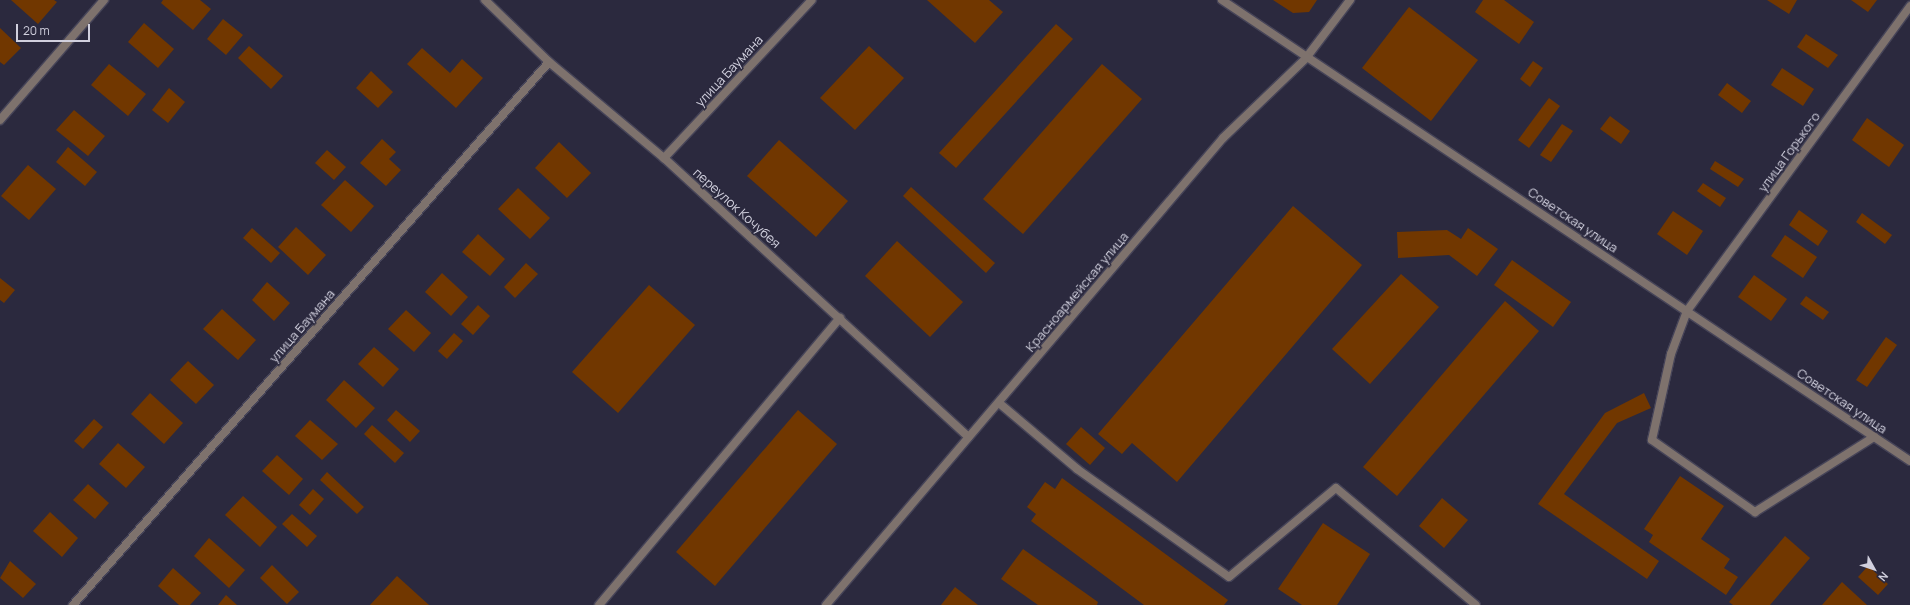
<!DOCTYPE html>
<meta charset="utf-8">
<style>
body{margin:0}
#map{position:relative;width:1910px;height:605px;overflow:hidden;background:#2b293e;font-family:Manrope,sans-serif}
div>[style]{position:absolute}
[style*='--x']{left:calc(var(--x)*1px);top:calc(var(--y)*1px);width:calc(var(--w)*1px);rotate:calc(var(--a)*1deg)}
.building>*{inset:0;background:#713700}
.roads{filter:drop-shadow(1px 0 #464458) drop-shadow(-1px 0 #464458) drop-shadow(0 1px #464458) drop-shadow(0 -1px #464458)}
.service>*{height:8px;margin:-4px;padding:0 4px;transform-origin:4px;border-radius:4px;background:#7e726d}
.minor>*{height:8px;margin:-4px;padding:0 4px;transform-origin:4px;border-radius:4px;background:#7e726d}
.tertiary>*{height:8px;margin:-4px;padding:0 4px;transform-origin:4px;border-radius:4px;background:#7e726d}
span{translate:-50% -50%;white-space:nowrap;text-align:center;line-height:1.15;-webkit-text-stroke:3px #2b293e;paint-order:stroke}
.street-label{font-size:13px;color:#d1d0de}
.north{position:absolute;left:1854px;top:549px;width:40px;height:40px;-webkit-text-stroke:3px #2b293e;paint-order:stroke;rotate:130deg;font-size:11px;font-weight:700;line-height:16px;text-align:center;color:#d1d0de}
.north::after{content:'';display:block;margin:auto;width:14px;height:18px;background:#d1d0de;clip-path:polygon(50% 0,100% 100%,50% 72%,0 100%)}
.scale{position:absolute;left:16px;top:24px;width:74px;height:18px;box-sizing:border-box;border:2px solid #d1d0de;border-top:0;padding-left:5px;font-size:12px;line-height:14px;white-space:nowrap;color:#d1d0de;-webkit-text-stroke:3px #2b293e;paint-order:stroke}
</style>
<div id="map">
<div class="building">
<div style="clip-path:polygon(11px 0,54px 0,57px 2px,38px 24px)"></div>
<div style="clip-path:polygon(163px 0,200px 0,211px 9px,193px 30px,161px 3px)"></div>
<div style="clip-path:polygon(927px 0,989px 0,1003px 12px,975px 43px)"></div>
<div style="clip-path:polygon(1273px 0,1317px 0,1309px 12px,1293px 13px)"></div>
<div style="clip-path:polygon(1483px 0,1504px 0,1534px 22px,1519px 44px,1475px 12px)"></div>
<div style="clip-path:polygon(1767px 0,1797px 0,1789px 14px)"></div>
<div style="clip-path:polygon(1851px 0,1877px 0,1868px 12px)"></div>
<div style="clip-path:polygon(1409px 7px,1478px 60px,1431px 121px,1362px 68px)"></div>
<div style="clip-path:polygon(223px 19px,243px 35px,226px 55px,207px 39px)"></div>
<div style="clip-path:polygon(144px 23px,174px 49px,158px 68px,128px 42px)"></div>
<div style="clip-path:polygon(1056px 24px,1073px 39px,956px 168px,939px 153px)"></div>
<div style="clip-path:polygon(0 28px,21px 48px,4px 65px,0 62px)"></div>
<div style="clip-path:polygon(1806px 34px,1838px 55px,1828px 68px,1797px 47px)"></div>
<div style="clip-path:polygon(249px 46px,283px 76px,271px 89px,238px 58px)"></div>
<div style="clip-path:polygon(869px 46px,904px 78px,855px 130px,820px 98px)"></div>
<div style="clip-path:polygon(422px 48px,450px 73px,462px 59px,483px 78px,456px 108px,407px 64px)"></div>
<div style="clip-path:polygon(1533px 61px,1543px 68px,1530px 87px,1520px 79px)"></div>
<div style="clip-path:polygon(109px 64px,146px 94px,128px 116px,91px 85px)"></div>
<div style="clip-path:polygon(1102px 64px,1142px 99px,1023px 234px,983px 199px)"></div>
<div style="clip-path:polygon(1782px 68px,1814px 89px,1803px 106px,1771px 85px)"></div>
<div style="clip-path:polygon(371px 71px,393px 92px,378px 108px,356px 88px)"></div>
<div style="clip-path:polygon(1727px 83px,1751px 101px,1742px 113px,1718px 95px)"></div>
<div style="clip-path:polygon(169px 88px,185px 102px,168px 123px,152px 110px)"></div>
<div style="clip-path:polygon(1549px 98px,1560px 106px,1529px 148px,1518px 140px)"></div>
<div style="clip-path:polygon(74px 110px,105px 136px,88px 156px,56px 130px)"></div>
<div style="clip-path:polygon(1610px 116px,1630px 131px,1621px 144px,1600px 129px)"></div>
<div style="clip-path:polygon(1867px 118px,1904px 145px,1889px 167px,1852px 140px)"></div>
<div style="clip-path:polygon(1562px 124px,1573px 131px,1551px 162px,1540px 155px)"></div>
<div style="clip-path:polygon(382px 139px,396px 152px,389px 159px,401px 170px,386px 186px,360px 163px)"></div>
<div style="clip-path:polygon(779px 140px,848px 201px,816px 237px,747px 176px)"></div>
<div style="clip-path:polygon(559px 142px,591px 173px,567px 198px,535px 168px)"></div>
<div style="clip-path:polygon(68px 147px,97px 172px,85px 186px,56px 162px)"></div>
<div style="clip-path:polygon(327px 150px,346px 167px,334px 180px,315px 163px)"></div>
<div style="clip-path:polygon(1715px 161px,1744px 179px,1738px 187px,1710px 169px)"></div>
<div style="clip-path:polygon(28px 165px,56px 189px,29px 220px,1px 196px)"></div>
<div style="clip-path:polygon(345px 180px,374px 206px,351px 232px,321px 205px)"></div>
<div style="clip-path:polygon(1703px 183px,1726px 198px,1720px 207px,1697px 191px)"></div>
<div style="clip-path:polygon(911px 187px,995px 263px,986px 273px,903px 196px)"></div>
<div style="clip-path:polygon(518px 188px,550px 218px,530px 239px,498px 209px)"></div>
<div style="clip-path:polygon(1293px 206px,1362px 265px,1177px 482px,1132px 443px,1122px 454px,1098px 434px)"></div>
<div style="clip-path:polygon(1799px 210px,1828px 231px,1818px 246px,1789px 225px)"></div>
<div style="clip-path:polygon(1673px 211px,1703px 231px,1687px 255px,1657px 234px)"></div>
<div style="clip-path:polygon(1862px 213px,1892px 235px,1885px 244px,1856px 222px)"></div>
<div style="clip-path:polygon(296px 227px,326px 255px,308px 275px,278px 247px)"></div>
<div style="clip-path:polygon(252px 228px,280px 253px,271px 263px,243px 238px)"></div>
<div style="clip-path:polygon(1468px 228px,1498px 249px,1477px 276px,1449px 255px,1398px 258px,1397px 232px,1447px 230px,1461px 239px)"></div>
<div style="clip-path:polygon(478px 234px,505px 259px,490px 276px,462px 252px)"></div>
<div style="clip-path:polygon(1785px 235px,1817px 257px,1803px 278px,1771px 256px)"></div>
<div style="clip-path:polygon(897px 241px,963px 302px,930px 337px,865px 276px)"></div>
<div style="clip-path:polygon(1512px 260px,1571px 302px,1553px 327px,1494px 285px)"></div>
<div style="clip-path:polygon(526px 263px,538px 274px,515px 298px,504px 287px)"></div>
<div style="clip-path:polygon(442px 273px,468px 297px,451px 316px,425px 292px)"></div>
<div style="clip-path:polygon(1401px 274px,1439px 307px,1370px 384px,1332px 349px)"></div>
<div style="clip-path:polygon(1754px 275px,1787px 299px,1771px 321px,1738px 297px)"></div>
<div style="clip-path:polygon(0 278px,15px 290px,4px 303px,0 300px)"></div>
<div style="clip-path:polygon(267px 282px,290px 303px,274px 321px,252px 300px)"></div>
<div style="clip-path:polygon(649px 285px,695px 325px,618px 413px,572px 372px)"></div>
<div style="clip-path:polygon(1806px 296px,1829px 312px,1823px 320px,1800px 304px)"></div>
<div style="clip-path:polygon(1505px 301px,1539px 331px,1397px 496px,1363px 467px)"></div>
<div style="clip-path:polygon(478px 305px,490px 316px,473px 335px,461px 324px)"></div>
<div style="clip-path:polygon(222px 309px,256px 340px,238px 360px,203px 329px)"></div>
<div style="clip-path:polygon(406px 310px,431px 333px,414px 352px,388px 329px)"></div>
<div style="clip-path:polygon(454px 333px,463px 341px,447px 359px,438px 351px)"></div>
<div style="clip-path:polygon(1886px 337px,1897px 345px,1867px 387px,1856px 380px)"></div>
<div style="clip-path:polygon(374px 347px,399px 369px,383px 387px,358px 364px)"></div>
<div style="clip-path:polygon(188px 361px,214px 385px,196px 404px,170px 380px)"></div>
<div style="clip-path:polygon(344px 380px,375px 408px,356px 428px,326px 400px)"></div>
<div style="clip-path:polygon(150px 393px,183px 423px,164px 444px,131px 414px)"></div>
<div style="clip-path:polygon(1644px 393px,1651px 408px,1617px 423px,1564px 494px,1659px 561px,1647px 579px,1538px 504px,1605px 413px)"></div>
<div style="clip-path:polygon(396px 410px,420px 431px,410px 442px,387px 420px)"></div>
<div style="clip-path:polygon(798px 410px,837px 444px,715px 586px,676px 552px)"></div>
<div style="clip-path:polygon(94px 419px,103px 427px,83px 449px,74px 441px)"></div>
<div style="clip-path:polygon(310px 420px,338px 444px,322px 460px,295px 436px)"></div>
<div style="clip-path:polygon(372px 425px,404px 453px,395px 463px,364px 434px)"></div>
<div style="clip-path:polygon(1081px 427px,1105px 448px,1090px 465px,1066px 444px)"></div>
<div style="clip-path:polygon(118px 443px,145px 467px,126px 488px,99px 464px)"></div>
<div style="clip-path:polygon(277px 455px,303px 479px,289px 495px,262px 471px)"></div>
<div style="clip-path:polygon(327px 472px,364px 507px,357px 514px,320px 480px)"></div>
<div style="clip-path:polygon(1680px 476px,1724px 506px,1701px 539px,1730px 559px,1724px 568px,1738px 577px,1726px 595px,1649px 542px,1653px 535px,1644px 529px)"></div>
<div style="clip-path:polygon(1062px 478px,1228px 600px,1224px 605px,1144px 605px,1031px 521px,1036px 514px,1027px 507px,1045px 482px,1055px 489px)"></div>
<div style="clip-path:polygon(88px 484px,109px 503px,95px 519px,73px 500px)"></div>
<div style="clip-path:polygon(313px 489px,324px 499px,310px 515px,299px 505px)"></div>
<div style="clip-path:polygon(243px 496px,277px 527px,260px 547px,225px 515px)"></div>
<div style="clip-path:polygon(1442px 498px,1468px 520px,1444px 548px,1419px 526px)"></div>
<div style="clip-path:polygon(50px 512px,78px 538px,62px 557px,33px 531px)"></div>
<div style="clip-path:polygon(292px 514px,317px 536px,307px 547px,282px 524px)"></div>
<div style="clip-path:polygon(1323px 523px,1370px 554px,1337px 605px,1302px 605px,1278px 589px)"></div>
<div style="clip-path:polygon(1785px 536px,1810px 558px,1770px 605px,1733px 605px,1729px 602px)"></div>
<div style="clip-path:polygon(209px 538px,245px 570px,229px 588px,194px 556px)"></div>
<div style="clip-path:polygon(1023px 549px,1098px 602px,1097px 605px,1038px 605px,1001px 579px)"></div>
<div style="clip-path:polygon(10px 561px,36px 584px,23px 598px,0 578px)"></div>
<div style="clip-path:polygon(272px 565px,299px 592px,287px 604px,260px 578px)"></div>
<div style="clip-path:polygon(1868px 566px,1888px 584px,1878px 595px,1858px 577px)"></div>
<div style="clip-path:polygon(173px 568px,201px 593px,190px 605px,179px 605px,158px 586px)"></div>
<div style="clip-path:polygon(397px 576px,429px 605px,370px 605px)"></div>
<div style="clip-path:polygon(1842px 582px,1867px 605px,1822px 605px)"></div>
<div style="clip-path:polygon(955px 587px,978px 605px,941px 605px)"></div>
<div style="clip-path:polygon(226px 595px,237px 605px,218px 605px)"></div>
</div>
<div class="roads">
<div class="service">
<div style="--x:1687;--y:311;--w:46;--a:110.4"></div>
<div style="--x:1671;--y:354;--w:88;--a:102.5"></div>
<div style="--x:1652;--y:440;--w:126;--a:35"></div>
<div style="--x:1755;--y:512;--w:141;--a:-32.2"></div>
<div style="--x:999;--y:403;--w:102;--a:40.2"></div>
<div style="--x:1077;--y:469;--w:186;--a:35.4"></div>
<div style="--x:1229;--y:577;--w:139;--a:-39.8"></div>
<div style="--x:1336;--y:488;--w:182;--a:39.9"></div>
<div style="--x:599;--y:605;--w:375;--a:-50"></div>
</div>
<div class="minor">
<div style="--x:485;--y:0;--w:89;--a:44.1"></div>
<div style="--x:549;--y:62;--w:150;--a:39.9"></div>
<div style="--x:664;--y:158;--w:413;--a:42.5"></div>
<div style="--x:0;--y:120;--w:159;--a:-49.1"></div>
<div style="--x:664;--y:158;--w:216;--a:-46.9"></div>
<div style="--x:1687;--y:311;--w:378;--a:-53.8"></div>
<div style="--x:73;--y:605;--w:722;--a:-48.76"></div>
<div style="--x:826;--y:605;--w:613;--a:-49.63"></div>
<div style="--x:1223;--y:138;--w:115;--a:-43.9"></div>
<div style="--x:1306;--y:58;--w:73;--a:-52.8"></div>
</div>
<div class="tertiary">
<div style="--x:1222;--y:0;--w:828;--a:33.82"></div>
</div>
</div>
<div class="street-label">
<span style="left:729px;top:71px;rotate:-47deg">улица Баумана</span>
<span style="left:1789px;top:152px;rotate:-54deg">улица Горького</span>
<span style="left:737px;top:208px;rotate:42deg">переулок Кочубея</span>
<span style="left:1573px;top:220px;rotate:34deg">Советская улица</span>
<span style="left:1077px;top:292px;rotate:-50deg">Красноармейская улица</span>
<span style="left:302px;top:326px;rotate:-49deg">улица Баумана</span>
<span style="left:1842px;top:401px;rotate:34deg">Советская улица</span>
</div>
<div class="north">N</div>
<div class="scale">20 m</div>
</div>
